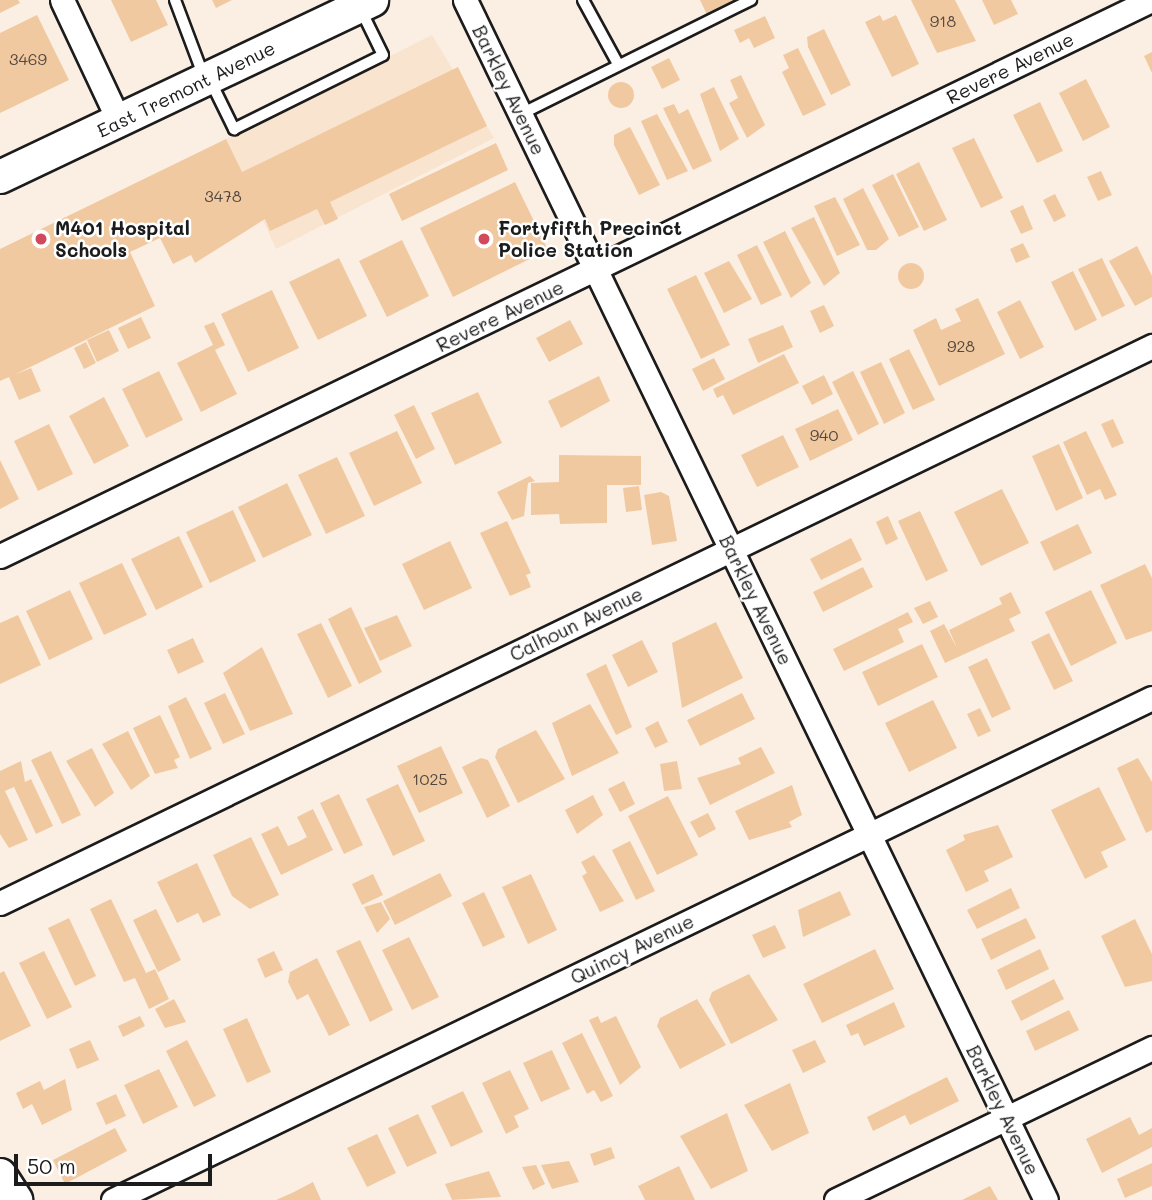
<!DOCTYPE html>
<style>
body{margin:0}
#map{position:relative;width:1152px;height:1200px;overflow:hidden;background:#fbefe3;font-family:Mali,sans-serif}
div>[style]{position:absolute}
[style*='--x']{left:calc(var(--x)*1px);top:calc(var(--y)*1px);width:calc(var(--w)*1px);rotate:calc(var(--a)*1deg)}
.built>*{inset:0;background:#f8e4cf}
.building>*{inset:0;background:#f1c9a1}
.round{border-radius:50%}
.roads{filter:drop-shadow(2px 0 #1c1c1c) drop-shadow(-2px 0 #1c1c1c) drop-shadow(0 2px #1c1c1c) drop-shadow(0 -2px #1c1c1c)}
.service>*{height:10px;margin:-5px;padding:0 5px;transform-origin:5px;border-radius:5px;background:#fff}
.minor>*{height:23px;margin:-11.5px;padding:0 11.5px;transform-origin:11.5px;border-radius:11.5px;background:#fff}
.secondary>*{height:32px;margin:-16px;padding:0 16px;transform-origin:16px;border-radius:16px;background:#fff}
.dots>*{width:19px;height:19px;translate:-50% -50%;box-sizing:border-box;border:4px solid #fff;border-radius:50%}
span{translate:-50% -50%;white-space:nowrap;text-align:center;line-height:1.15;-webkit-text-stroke:5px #fff;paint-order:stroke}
.number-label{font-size:16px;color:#51473d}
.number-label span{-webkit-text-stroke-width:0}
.street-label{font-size:19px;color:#1c1c1c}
.poi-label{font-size:19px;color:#1c1c1c;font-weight:700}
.left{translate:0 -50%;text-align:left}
.scale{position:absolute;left:14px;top:1154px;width:198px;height:32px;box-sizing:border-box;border:4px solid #1c1c1c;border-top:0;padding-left:9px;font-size:21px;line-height:24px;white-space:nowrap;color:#1c1c1c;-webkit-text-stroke:5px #fff;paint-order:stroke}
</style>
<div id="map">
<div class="built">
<div style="clip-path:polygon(432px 35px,494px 138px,276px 249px,226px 139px)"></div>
</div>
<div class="building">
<div style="clip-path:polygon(0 0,18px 0,20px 3px,0 13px)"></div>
<div style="clip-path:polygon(111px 0,156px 0,168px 25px,131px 42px)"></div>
<div style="clip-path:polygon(212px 0,232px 0,216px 8px)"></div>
<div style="clip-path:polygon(700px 0,737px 0,739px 3px,709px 19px)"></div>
<div style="clip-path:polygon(911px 0,955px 0,976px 41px,937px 53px)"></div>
<div style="clip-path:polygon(982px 0,1011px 0,1018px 14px,994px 25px)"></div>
<div style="clip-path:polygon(37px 15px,69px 80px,0 113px,0 33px)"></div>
<div style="clip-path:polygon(880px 15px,883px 21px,896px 15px,919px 64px,892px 77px,865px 22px)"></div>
<div style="clip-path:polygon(765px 16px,775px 38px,754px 48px,749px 38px,740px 43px,734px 30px)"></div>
<div style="clip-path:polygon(824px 29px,851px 85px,831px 95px,808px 47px,807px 37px)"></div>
<div style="clip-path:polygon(798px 48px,826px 105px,803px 116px,782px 72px,789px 68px,783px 55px)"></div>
<div style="clip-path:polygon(1152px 52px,1152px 73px,1144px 56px)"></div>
<div style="clip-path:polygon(669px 58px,680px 80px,662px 89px,651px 67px)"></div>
<div style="clip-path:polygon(458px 67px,487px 126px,330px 202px,338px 219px,325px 225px,317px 209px,270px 231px,265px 219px,195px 263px,191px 255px,173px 264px,160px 238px,130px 252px,155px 306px,14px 375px,31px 368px,41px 391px,19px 400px,9px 377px,0 381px,0 249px,226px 139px,242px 172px)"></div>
<div style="clip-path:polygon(741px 75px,765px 125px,747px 138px,729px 103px,738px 98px,730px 80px)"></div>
<div style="clip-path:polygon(1086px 79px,1110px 127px,1083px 141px,1059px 93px)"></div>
<div class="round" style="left:608px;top:82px;width:26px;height:26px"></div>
<div style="clip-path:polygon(714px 87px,739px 139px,720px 151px,700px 94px)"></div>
<div style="clip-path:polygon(1040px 102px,1063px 151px,1037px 163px,1013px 115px)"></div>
<div style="clip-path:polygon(674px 104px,679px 114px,688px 109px,712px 161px,693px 170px,663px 108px)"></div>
<div style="clip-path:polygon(657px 114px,688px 171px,667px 180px,641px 121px)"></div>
<div style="clip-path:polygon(630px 127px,660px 185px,639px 195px,614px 145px,614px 135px)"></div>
<div style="clip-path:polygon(974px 138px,1003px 198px,981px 208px,952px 148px)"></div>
<div style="clip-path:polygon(496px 143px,508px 170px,402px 221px,389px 194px)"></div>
<div style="clip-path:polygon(919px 162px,947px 220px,924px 231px,896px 174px)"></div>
<div style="clip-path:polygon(1101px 171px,1112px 195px,1098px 201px,1087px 177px)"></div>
<div style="clip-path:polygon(893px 174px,919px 227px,899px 237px,872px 185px)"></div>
<div style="clip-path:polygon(515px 182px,548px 250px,453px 297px,420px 228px)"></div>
<div style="clip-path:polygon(863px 188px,889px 239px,876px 250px,867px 250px,843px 199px)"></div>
<div style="clip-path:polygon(1055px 194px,1066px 216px,1054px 222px,1043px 200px)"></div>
<div style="clip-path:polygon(835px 197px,860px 245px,837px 256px,814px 206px)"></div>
<div style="clip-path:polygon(1023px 205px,1033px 229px,1021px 234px,1010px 211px)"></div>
<div style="clip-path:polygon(814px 217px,840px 273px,824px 286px,791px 228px)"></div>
<div style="clip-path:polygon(785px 231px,811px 283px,791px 298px,763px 242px)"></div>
<div style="clip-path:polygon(402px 240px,429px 296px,387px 317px,359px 261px)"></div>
<div style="clip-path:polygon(1023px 243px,1030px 257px,1016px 263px,1010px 249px)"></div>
<div style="clip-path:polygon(757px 245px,782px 295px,761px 305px,737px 255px)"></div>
<div style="clip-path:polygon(1137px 246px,1152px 276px,1152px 297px,1135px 306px,1109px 261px)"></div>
<div style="clip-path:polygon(339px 258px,367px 316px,318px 340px,289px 282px)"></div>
<div style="clip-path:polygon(1102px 258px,1125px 306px,1102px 317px,1078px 269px)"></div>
<div style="clip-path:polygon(729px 261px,752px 299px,724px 313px,704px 273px)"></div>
<div class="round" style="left:898px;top:263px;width:26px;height:26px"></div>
<div style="clip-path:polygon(1073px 271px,1097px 320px,1075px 331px,1051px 282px)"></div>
<div style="clip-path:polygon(696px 275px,730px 345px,701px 359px,667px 289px)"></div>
<div style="clip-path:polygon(272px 290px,299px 348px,248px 372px,221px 314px)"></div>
<div style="clip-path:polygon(978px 298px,1005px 354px,939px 386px,913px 330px,936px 318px,941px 330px,961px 321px,955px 309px)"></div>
<div style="clip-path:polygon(1020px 300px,1044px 347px,1020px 359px,997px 312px)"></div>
<div style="clip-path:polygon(824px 305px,834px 326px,820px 333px,810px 311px)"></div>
<div style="clip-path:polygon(141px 317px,151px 338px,128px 349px,118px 328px)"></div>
<div style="clip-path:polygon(570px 320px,583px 344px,549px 362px,536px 338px)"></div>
<div style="clip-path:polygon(214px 322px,225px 345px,215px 350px,237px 394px,201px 412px,177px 363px,213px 345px,204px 326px)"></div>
<div style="clip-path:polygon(783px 325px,793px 347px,758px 363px,748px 339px)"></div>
<div style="clip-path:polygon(109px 330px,119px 351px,97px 362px,87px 340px)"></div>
<div style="clip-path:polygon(86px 342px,96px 363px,84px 369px,74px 348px)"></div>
<div style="clip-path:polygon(909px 349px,935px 400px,913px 410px,889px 359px)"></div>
<div style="clip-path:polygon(784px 354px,799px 383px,733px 415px,723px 395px,717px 398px,713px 389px)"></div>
<div style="clip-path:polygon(714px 358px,725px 379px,703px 391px,692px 369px)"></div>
<div style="clip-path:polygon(881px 362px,905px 413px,884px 424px,860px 372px)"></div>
<div style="clip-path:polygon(159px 371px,183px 420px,146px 438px,122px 389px)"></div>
<div style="clip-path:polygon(853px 371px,879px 424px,858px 435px,832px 382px)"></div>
<div style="clip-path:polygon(824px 375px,833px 394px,812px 405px,802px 386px)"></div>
<div style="clip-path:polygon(599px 376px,610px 401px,561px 428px,548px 401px)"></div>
<div style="clip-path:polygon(478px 392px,502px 443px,455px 465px,431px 413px)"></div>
<div style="clip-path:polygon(104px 397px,129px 446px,94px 464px,69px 416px)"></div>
<div style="clip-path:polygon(414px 405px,435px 449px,416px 459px,394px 415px)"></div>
<div style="clip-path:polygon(838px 409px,853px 440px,810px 461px,795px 429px)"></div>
<div style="clip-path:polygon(1113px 419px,1124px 443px,1112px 448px,1101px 424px)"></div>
<div style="clip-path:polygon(49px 424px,73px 474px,38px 491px,14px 441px)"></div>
<div style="clip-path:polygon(397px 431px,422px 483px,374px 506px,349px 453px)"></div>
<div style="clip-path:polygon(1086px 431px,1117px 495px,1105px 500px,1100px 489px,1087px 495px,1063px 442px)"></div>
<div style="clip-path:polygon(783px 435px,799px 467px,757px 487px,741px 455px)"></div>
<div style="clip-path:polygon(1059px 444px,1083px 498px,1056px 511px,1032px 456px)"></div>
<div style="clip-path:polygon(559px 455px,641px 456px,641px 485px,607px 485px,607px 523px,560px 524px,559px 514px,531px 515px,531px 483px,559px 482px)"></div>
<div style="clip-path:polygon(337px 457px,365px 516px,326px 534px,298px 475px)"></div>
<div style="clip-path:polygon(0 460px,19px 499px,0 509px)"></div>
<div style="clip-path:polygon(530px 476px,535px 481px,528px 483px,524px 516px,512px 520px,497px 492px)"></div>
<div style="clip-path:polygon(287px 483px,312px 535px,263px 558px,238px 507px)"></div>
<div style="clip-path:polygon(639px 486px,642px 510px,626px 512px,623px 488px)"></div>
<div style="clip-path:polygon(1002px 489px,1029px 543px,981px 566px,954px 512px)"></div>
<div style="clip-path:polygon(661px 492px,669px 496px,677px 541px,652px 545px,644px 495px)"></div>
<div style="clip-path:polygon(233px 510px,256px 561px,210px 583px,186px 532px)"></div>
<div style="clip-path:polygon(920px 511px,948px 571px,926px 581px,898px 521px)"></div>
<div style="clip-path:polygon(888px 516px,898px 539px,886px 545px,876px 522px)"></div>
<div style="clip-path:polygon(507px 521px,531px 573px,526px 575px,531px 587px,510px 596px,480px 533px)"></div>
<div style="clip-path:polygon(1078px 524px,1092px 553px,1054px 571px,1040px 542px)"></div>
<div style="clip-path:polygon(179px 536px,203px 587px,156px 610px,131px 559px)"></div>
<div style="clip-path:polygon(851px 538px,862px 560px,821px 580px,810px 559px)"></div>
<div style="clip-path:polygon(450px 541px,472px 588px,424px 610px,402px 564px)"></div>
<div style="clip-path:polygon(122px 563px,147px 615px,104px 635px,79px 583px)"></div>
<div style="clip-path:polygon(1145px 564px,1152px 578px,1152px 631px,1126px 640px,1100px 585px)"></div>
<div style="clip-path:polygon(863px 567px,873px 587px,823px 612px,813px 592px)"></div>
<div style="clip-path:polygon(70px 590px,93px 639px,49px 660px,26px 611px)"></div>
<div style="clip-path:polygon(1091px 590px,1117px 643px,1071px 666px,1045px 612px)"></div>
<div style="clip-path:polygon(1011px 592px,1021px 613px,1009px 619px,1015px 631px,945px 663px,930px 631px,944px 624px,957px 648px,949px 630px,1002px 604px,999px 598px)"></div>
<div style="clip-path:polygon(930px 601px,938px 617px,923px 624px,914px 608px)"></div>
<div style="clip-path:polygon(351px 607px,382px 672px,359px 684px,328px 619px)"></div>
<div style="clip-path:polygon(908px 612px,913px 622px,898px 629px,904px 642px,844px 671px,833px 649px)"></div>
<div style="clip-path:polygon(18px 615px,41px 665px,0 684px,0 623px)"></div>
<div style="clip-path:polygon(397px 615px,412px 646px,380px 661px,364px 628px)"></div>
<div style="clip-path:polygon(716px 622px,743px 678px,682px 708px,672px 643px)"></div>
<div style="clip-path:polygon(321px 623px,352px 686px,328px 698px,297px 634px)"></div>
<div style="clip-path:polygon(1049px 633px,1073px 681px,1054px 690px,1031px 642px)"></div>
<div style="clip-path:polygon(193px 638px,204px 662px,178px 674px,167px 650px)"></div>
<div style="clip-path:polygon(642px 640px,658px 672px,628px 687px,612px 655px)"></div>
<div style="clip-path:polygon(922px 644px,938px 677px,878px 706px,862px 672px)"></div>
<div style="clip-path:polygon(262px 647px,293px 714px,250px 731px,223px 673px)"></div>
<div style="clip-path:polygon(987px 658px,1011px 709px,992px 718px,968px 667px)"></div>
<div style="clip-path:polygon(606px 664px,632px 727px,616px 735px,586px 674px)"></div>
<div style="clip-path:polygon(225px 693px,245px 734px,223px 744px,204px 703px)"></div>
<div style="clip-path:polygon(742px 693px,755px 719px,700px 746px,687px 720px)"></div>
<div style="clip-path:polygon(186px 697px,212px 749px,190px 759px,168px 706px)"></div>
<div style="clip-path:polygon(933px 700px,957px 748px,909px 772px,885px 723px)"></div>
<div style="clip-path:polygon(590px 704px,619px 753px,572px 776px,552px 723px)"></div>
<div style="clip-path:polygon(980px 708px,991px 731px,978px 737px,967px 714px)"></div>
<div style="clip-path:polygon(160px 715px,180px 757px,174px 760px,178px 768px,155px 774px,133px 728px)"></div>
<div style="clip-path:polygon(658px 721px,668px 742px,655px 748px,645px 728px)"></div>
<div style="clip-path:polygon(536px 730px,565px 779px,518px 803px,495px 757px,498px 749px)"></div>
<div style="clip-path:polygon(128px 731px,150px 776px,131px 790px,102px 744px)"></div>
<div style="clip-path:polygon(441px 746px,463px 793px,419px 813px,397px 766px)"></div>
<div style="clip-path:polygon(761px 747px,775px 773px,710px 805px,697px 778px,741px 764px,738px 758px)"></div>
<div style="clip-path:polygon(92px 748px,114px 793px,95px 807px,66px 761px)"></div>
<div style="clip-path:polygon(51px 751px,81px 815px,62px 824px,31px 760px)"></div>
<div style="clip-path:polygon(481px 758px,488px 760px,510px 806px,487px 818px,462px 767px)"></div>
<div style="clip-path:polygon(1138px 758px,1152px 782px,1152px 830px,1146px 833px,1117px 768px)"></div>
<div style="clip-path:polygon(21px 761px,25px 782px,31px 779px,53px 826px,36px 834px,14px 787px,5px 791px,28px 840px,9px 848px,0 834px,0 771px)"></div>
<div style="clip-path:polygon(677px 761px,682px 789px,664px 791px,660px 764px)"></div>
<div style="clip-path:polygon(624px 781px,635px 804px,620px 812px,608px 789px)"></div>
<div style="clip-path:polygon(398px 784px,425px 841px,393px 856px,366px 799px)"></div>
<div style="clip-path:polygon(792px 785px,802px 815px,789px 822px,792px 827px,749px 840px,735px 811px)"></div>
<div style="clip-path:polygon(1099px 787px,1126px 840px,1101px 852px,1108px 867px,1085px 879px,1051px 810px)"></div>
<div style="clip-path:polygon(339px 794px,363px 845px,344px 854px,320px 803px)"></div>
<div style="clip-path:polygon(593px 795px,603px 815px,577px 834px,565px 810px)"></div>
<div style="clip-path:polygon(668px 796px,698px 855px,657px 875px,628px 816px)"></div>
<div style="clip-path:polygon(313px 809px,333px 850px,281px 875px,261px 834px,278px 826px,288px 846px,298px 842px,307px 837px,297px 817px)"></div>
<div style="clip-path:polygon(708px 813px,716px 829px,699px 838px,690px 822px)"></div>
<div style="clip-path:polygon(998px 825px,1013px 857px,984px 871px,989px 881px,966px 892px,946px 850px,965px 840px,963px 835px)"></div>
<div style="clip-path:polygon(251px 837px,279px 895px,250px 909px,232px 896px,213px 855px)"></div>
<div style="clip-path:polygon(630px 841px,655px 891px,636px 900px,612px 850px)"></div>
<div style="clip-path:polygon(594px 855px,624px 901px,600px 912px,582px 876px,587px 873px,581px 862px)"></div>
<div style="clip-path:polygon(197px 863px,221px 915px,203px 923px,198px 913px,177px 923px,157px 882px)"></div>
<div style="clip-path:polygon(440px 873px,452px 896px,395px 925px,383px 901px)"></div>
<div style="clip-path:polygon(373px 874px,383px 895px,362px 905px,352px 884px)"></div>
<div style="clip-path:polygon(531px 874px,557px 930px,528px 944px,502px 887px)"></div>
<div style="clip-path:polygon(1011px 888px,1020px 908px,977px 929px,967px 910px)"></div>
<div style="clip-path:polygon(840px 891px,851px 915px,803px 937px,798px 910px)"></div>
<div style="clip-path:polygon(484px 892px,505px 937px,483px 947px,462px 903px)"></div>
<div style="clip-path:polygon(111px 899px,146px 973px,155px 969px,169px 999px,149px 1009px,135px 978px,124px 982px,90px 909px)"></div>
<div style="clip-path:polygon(381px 902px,390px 919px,377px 933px,364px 907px)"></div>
<div style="clip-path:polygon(156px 909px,181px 960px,158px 972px,133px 920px)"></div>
<div style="clip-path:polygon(69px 918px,96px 976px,75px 986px,48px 928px)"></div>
<div style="clip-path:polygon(1026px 918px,1036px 938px,991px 960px,981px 939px)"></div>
<div style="clip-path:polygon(1135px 919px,1152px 954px,1152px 981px,1125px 987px,1101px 936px)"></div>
<div style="clip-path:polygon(775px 925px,786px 948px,763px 958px,752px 935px)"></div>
<div style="clip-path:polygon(409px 937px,439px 997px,412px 1010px,382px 950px)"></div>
<div style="clip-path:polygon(360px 940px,393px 1010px,370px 1022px,336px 951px)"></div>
<div style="clip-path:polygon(875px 949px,894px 989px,822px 1023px,803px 984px)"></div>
<div style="clip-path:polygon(1040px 949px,1049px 969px,1006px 990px,997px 970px)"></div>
<div style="clip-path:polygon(44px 951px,72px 1007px,47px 1019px,19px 963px)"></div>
<div style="clip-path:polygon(274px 951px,283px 970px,265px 978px,257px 959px)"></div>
<div style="clip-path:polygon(317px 958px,350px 1025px,329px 1036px,308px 994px,297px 1000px,288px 982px,290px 972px)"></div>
<div style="clip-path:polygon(4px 971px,31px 1026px,0 1041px,0 973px)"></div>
<div style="clip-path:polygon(749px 974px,778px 1020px,731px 1044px,709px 1000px,712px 992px)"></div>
<div style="clip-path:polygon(1054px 979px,1064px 999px,1021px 1021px,1011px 1001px)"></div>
<div style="clip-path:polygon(174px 999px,186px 1022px,165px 1028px,155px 1009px)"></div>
<div style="clip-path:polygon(697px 999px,726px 1045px,680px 1069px,657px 1026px,660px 1018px)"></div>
<div style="clip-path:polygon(894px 1002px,905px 1027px,864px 1046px,858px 1033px,851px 1036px,846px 1025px)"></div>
<div style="clip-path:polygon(1069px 1010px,1079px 1030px,1035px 1051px,1026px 1031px)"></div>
<div style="clip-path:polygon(140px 1016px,145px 1026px,123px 1037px,118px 1026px)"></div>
<div style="clip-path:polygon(598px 1016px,601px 1023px,616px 1016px,641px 1067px,620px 1085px,589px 1020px)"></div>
<div style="clip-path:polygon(247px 1018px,271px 1072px,247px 1083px,223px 1029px)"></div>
<div style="clip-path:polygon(582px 1033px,613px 1096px,601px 1102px,594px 1090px,587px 1094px,562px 1043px)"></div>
<div style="clip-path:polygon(90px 1040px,99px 1060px,77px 1069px,69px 1049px)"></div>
<div style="clip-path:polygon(187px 1040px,216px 1096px,194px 1107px,166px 1051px)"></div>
<div style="clip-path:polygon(815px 1040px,826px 1062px,803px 1073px,792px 1050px)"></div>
<div style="clip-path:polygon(552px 1050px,570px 1089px,541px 1102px,523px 1063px)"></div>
<div style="clip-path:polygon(159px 1069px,178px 1107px,143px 1124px,124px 1085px)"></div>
<div style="clip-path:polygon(510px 1070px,529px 1109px,514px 1116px,519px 1127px,506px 1134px,482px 1083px)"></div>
<div style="clip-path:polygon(947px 1077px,959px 1101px,910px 1125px,905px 1115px,873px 1131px,867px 1117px)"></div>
<div style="clip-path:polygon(65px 1079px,72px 1110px,42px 1125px,32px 1104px,23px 1109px,16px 1093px,40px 1081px,44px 1090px)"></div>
<div style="clip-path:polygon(790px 1083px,809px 1133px,772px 1151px,744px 1105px)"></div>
<div style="clip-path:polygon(463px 1091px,483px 1132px,451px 1147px,431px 1106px)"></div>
<div style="clip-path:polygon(116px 1094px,126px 1116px,106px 1125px,96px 1103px)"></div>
<div style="clip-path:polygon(727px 1113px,748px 1171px,711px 1189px,680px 1136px)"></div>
<div style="clip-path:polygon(418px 1114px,437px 1153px,407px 1167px,388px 1128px)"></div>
<div style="clip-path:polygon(1130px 1117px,1139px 1135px,1152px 1128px,1152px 1147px,1102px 1173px,1086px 1139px)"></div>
<div style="clip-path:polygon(115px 1128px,127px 1151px,65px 1184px,53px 1160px)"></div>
<div style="clip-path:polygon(377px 1134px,396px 1173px,367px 1187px,347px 1148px)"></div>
<div style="clip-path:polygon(611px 1147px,615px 1158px,594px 1166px,590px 1154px)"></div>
<div style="clip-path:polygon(569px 1161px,579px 1182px,552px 1189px,541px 1165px)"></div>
<div style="clip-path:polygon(1152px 1163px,1152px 1186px,1125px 1198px,1117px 1179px)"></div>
<div style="clip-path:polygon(536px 1165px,545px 1184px,533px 1190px,522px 1167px)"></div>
<div style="clip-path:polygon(679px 1166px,695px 1200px,645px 1200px,638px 1186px)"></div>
<div style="clip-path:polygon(489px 1171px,501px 1197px,452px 1200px,445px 1184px)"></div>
<div style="clip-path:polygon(313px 1182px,321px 1200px,276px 1200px,294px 1192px)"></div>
<div style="clip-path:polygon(990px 1186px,998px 1200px,962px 1200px)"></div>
</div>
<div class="roads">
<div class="service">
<div style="--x:175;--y:0;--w:82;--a:69.4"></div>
<div style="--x:583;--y:0;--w:73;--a:61.3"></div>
<div style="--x:210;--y:80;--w:55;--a:63.9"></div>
<div style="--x:234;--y:129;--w:166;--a:-26.4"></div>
<div style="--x:383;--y:55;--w:50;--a:-116.1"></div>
<div style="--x:521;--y:114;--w:257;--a:-26.4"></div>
</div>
<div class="minor">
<div style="--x:62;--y:0;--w:134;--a:64.8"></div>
<div style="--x:465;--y:0;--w:1333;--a:64.17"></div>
<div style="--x:0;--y:556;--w:1278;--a:-25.78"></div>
<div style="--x:0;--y:903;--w:1280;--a:-25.8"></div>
<div style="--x:113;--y:1200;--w:1154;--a:-25.79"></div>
<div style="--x:836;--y:1200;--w:351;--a:-25.7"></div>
</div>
<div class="secondary">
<div style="--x:0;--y:177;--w:412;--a:-25.4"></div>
<div style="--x:0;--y:1175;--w:30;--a:57"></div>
</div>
</div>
<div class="dots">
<div style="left:41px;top:239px;background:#d1495b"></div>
<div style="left:484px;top:239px;background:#d1495b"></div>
</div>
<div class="number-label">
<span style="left:943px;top:21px">918</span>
<span style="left:28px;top:59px">3469</span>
<span style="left:223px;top:196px">3478</span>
<span style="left:961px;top:346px">928</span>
<span style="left:824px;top:435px">940</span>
<span style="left:430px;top:779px">1025</span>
</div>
<div class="street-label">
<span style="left:1010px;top:68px;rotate:-26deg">Revere Avenue</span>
<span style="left:186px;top:89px;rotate:-26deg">East Tremont Avenue</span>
<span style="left:509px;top:90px;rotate:64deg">Barkley Avenue</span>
<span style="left:500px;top:316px;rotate:-26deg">Revere Avenue</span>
<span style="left:756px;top:600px;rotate:64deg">Barkley Avenue</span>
<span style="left:576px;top:624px;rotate:-26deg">Calhoun Avenue</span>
<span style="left:632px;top:949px;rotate:-26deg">Quincy Avenue</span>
<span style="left:1003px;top:1110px;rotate:64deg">Barkley Avenue</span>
</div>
<div class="poi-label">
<span class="left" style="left:55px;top:239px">M401 Hospital<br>Schools</span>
<span class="left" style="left:498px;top:239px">Fortyfifth Precinct<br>Police Station</span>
</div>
<div class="scale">50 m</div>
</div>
